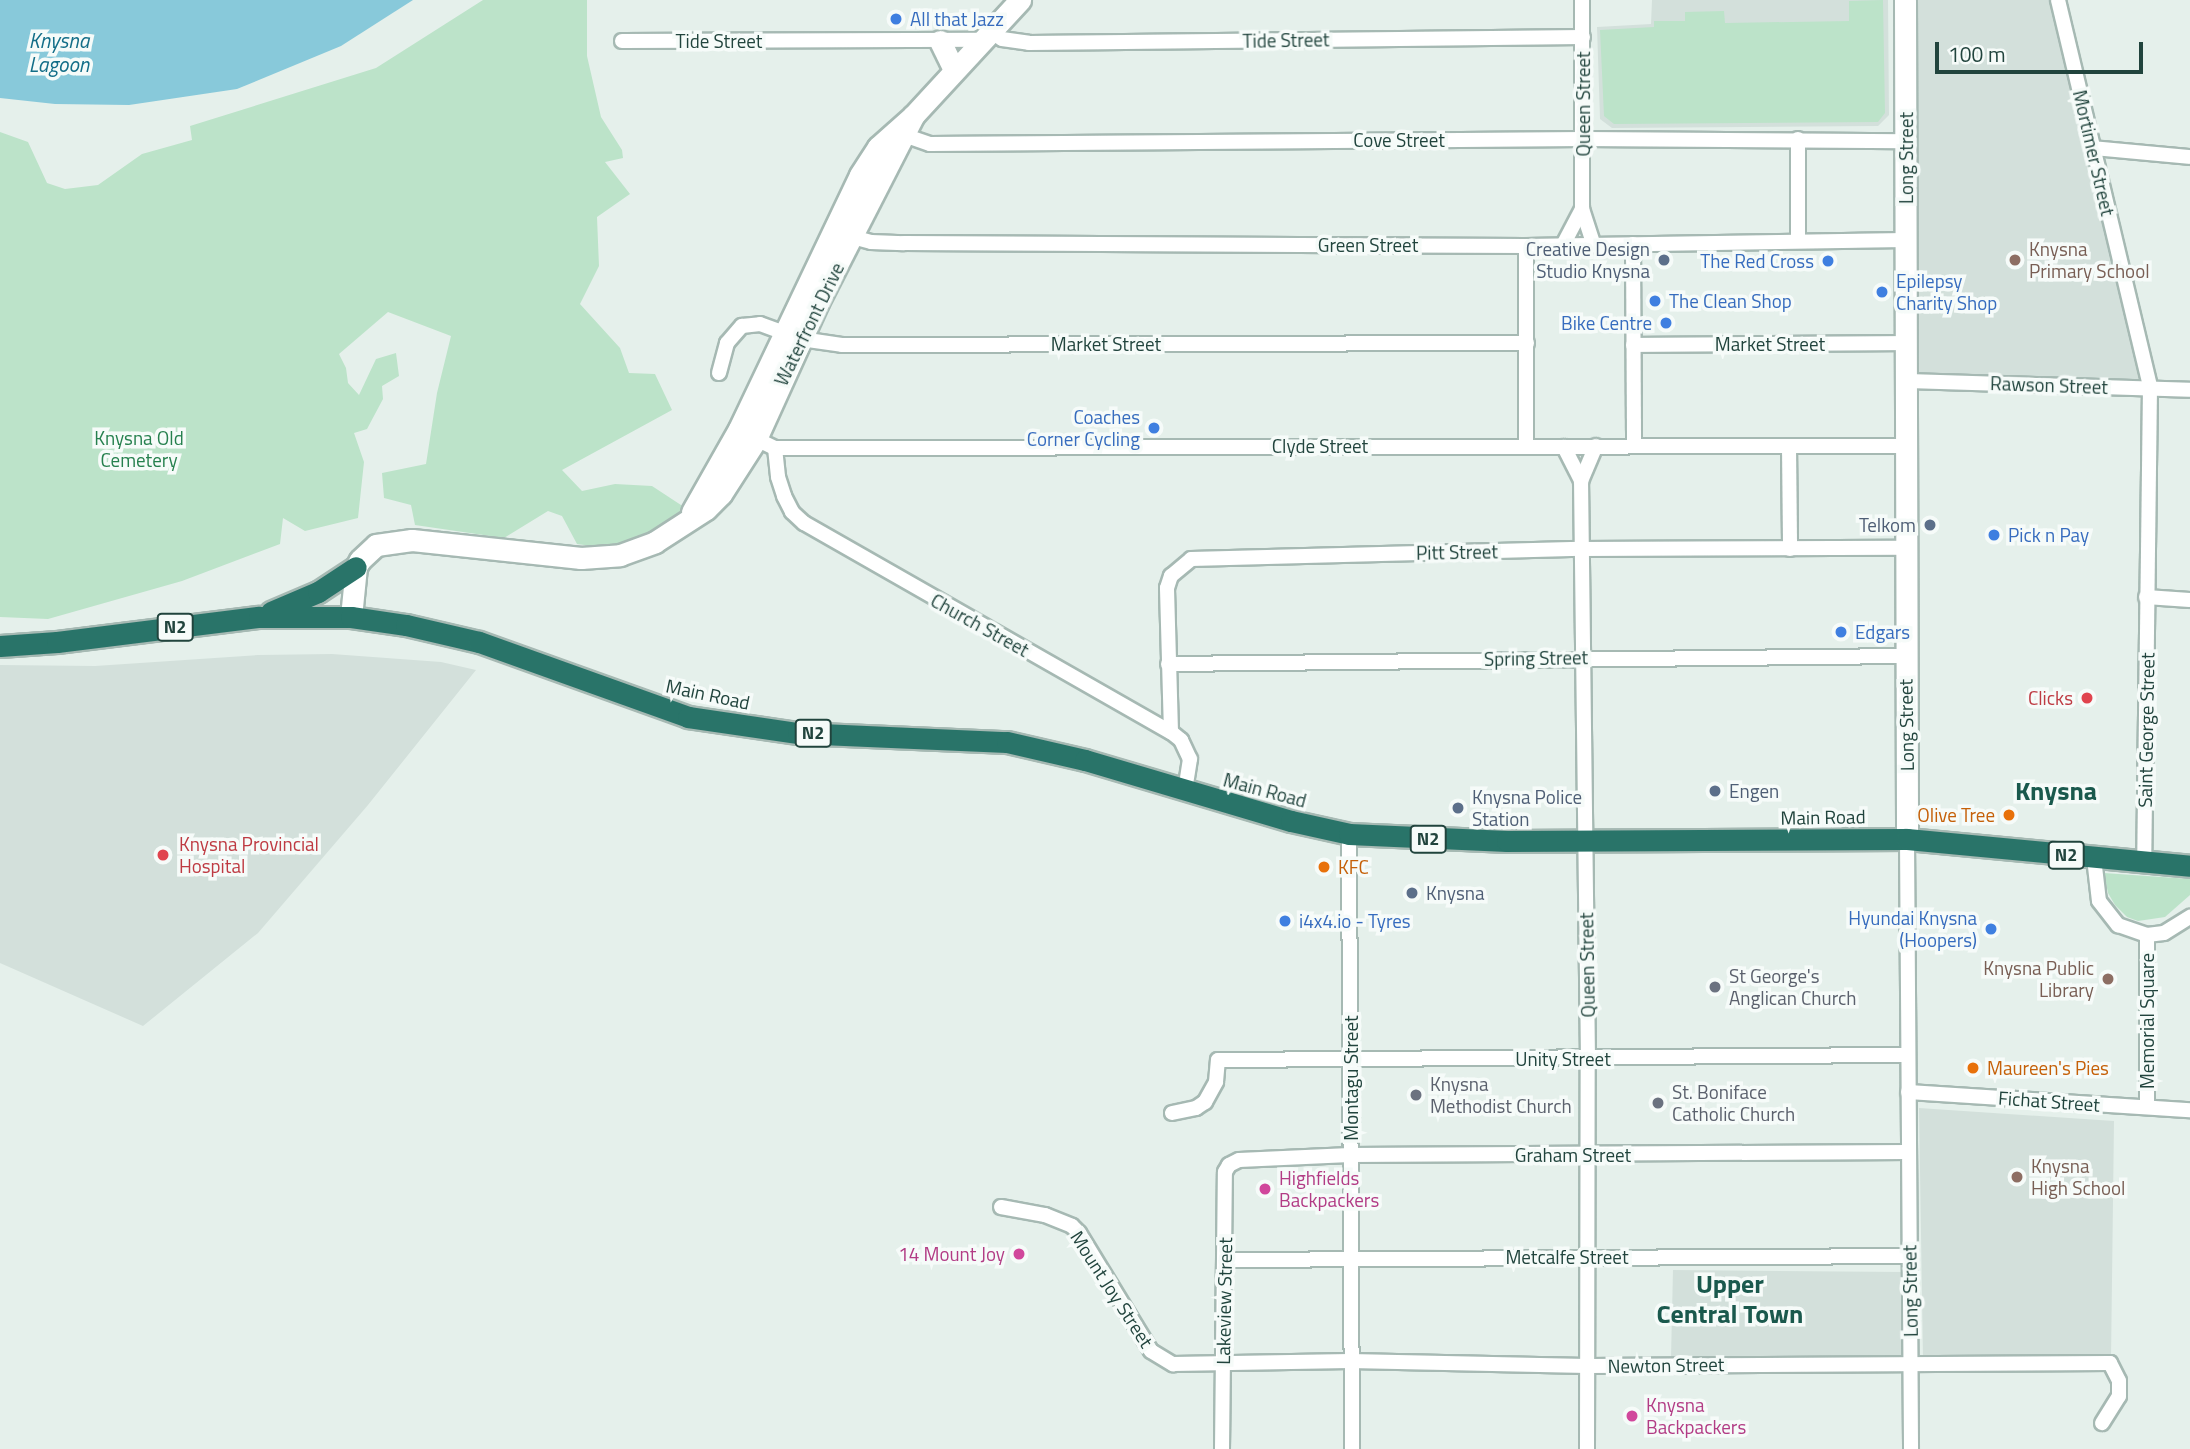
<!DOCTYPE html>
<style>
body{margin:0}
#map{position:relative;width:2190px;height:1449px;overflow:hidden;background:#e5f0eb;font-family:"Titillium Web",sans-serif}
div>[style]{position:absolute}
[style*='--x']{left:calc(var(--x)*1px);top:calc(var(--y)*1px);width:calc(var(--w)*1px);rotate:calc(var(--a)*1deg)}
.built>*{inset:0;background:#d3e0db}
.green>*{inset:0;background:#bce3c9}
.water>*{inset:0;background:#88c9da}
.roads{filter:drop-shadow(2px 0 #a6b9b3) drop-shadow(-2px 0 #a6b9b3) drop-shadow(0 2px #a6b9b3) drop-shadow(0 -2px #a6b9b3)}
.street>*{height:14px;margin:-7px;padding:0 7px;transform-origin:7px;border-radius:7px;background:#fff}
.secondary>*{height:21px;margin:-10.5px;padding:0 10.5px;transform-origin:10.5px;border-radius:10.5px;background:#fff}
.highway>*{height:21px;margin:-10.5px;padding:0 10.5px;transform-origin:10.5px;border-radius:10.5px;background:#297469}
.dots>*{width:19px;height:19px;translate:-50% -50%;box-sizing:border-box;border:4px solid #f6fbf9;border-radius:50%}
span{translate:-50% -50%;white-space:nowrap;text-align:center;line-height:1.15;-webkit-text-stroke:7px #f6fbf9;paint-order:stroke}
.shield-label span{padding:2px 5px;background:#f6fbf9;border:2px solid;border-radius:5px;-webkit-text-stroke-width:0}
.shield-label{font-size:18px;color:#21443d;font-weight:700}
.shop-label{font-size:19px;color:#366cbe}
.left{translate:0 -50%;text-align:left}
.right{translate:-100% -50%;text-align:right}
.street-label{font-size:19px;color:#21443d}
.service-label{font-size:19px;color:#4e5e75}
.education-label{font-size:19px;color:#785e54}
.park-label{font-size:19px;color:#26804e}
.health-label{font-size:19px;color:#be3a42}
.food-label{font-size:19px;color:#c56008}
.worship-label{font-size:19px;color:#5b616d}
.hotel-label{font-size:19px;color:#b23c85}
.water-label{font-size:21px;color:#136e88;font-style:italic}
.district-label{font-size:26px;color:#1a594d;font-weight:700}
.scale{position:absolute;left:1935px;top:42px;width:208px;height:32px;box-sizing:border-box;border:4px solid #21443d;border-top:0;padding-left:9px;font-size:21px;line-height:24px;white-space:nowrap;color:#21443d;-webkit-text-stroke:5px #f6fbf9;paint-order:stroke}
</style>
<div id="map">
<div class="built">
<div style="clip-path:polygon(1652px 0,1888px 0,1889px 115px,1878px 126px,1612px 128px,1600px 119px,1597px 27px,1651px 24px)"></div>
<div style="clip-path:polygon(1918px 0,2050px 0,2142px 384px,1919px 372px)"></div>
<div style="clip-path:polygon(332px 654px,441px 662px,476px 670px,368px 805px,258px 933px,143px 1026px,0 963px,0 665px,95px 666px,258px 655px)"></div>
<div style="clip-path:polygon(1919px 1108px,2114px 1121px,2111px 1359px,1923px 1359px)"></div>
<div style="clip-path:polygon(1673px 1270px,1903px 1272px,1905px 1358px,1671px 1358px)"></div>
</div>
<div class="green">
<div style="clip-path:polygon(483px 0,587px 0,587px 56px,601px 117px,622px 150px,623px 158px,605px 162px,630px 194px,597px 217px,599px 266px,580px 304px,620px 348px,629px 373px,655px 374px,672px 410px,562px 470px,582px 491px,615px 484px,652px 486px,684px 507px,668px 526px,620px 550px,577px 544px,562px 516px,548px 511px,504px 538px,415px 525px,411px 505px,384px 498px,382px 473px,426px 464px,437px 393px,451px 336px,388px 312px,339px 354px,346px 368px,348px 383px,359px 395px,376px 359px,396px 353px,399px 376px,382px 386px,383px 399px,367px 429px,354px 433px,364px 462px,358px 518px,305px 531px,283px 518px,280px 544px,182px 581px,48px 619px,0 617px,0 132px,28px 142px,47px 183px,65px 189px,98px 185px,142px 154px,192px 140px,190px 126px,376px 68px)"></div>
<div style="clip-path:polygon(1883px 0,1885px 113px,1878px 122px,1614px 124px,1604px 116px,1600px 30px,1654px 27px,1654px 21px,1685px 21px,1685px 12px,1724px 11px,1725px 23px,1849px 21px,1849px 1px)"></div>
<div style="clip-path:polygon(2104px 873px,2190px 879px,2190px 895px,2165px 917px,2138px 921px,2127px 917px,2115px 905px,2108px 893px)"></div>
</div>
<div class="water">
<div style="clip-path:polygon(0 0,413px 0,341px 46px,237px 89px,129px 105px,55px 104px,0 98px)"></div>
</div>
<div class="roads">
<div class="street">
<div style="--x:1582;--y:0;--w:209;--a:90"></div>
<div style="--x:1582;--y:209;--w:38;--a:72"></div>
<div style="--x:2058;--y:0;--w:398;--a:76.6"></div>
<div style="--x:2150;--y:387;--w:475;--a:90.7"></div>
<div style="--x:992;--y:32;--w:12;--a:35"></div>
<div style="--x:1002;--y:39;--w:27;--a:8"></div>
<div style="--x:1029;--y:43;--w:554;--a:-0.62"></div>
<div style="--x:622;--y:41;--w:362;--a:-0.2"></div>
<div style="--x:898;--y:133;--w:34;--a:19"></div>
<div style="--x:930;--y:144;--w:654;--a:-0.44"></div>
<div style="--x:1584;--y:139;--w:322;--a:0.4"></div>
<div style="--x:1798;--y:139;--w:101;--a:90"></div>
<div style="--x:2093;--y:148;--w:97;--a:5.3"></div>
<div style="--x:845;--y:235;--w:27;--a:15"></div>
<div style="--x:871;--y:242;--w:33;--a:2"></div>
<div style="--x:904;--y:243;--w:622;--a:0.28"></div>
<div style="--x:1526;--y:246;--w:380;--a:-0.9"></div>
<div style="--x:1633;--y:244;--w:201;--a:89.7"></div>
<div style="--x:1563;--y:245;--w:41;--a:-62.2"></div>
<div style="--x:1633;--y:345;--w:274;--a:-0.4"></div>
<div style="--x:719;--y:373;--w:31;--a:-75"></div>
<div style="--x:727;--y:343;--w:23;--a:-49"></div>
<div style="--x:742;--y:326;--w:18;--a:-6"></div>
<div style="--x:760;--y:324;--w:44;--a:20.1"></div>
<div style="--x:801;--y:339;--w:41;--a:8.3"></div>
<div style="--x:842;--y:345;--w:685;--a:-0.17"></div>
<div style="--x:1907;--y:381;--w:283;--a:1.8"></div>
<div style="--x:748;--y:435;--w:30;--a:26"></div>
<div style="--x:775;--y:448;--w:1130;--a:-0.1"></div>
<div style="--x:1526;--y:446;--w:200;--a:-90"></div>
<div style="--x:1789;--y:446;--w:103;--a:89.4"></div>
<div style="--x:1564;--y:447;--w:38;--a:63"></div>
<div style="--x:775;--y:448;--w:29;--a:84"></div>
<div style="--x:778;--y:477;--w:20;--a:72"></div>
<div style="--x:784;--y:496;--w:18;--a:63"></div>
<div style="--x:792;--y:512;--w:16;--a:43"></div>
<div style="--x:804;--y:523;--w:422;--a:29.7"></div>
<div style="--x:1171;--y:732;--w:13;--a:39"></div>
<div style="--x:1181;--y:740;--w:21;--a:65"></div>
<div style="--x:1190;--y:759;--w:31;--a:99"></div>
<div style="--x:2146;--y:597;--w:44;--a:3.9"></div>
<div style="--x:1168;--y:664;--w:737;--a:-0.62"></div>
<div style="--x:1171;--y:732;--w:144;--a:-91.6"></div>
<div style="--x:1167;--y:588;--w:13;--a:-72"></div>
<div style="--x:1171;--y:576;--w:26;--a:-40"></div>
<div style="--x:1191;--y:559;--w:390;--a:-1.5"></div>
<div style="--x:1581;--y:549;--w:325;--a:-0.2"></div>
<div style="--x:1349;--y:834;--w:615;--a:89.72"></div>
<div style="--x:1907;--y:839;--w:610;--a:89.62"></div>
<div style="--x:2094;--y:858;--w:43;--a:83.4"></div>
<div style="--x:2099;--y:901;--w:31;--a:52"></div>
<div style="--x:2118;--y:925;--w:31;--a:19"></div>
<div style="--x:2147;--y:935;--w:17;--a:-7"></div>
<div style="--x:2164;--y:933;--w:31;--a:-32"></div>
<div style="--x:2147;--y:935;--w:172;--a:90"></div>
<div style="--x:1908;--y:1092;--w:283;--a:3.7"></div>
<div style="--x:1172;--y:1113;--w:25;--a:-12"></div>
<div style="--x:1196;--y:1108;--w:11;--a:-34"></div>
<div style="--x:1205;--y:1102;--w:23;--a:-61"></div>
<div style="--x:1216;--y:1082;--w:22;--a:-85"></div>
<div style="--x:1218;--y:1060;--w:689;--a:-0.42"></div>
<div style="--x:1001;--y:1207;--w:45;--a:10.3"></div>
<div style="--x:1045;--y:1215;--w:29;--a:22"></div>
<div style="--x:1072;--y:1226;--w:10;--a:45"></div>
<div style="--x:1079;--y:1233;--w:138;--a:58.6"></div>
<div style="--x:1151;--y:1351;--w:26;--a:31"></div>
<div style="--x:1173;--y:1364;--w:177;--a:-1"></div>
<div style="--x:1350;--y:1361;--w:237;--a:1.2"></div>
<div style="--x:1587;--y:1366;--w:523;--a:-0.33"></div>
<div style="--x:2110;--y:1363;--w:20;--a:63"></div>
<div style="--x:2119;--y:1381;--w:15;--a:90"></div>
<div style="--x:2119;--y:1396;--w:32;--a:122"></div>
<div style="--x:1225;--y:1260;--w:685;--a:-0.33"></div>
<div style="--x:1222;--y:1449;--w:277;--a:-89.4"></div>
<div style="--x:1225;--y:1172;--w:8;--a:-60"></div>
<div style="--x:1229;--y:1165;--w:11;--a:-27"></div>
<div style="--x:1239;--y:1160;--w:111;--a:-2.6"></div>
<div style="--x:1350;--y:1155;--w:557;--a:-0.31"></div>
<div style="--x:1587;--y:1449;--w:389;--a:-89.9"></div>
<div style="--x:1588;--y:1060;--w:579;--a:-90.69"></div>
<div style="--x:1581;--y:481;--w:38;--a:-67"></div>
</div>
<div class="secondary">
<div style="--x:1905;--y:0;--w:839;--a:89.86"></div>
<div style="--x:940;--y:41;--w:32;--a:64"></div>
<div style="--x:692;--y:512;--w:95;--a:-60.5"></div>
<div style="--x:739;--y:429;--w:281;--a:-64.5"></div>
<div style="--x:860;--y:175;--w:33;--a:-57"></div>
<div style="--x:878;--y:147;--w:47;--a:-41.5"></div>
<div style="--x:913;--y:116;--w:158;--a:-47.3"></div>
<div style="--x:351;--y:617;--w:50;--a:-84.3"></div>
<div style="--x:356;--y:567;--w:8;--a:-60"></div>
<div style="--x:360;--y:560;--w:22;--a:-43"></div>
<div style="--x:376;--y:545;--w:36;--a:-8"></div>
<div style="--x:412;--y:540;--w:170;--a:6.1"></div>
<div style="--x:581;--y:558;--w:39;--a:-4"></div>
<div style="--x:620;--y:555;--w:37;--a:-20"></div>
<div style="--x:655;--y:542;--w:61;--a:-32.9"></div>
<div style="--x:706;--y:509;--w:21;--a:-45"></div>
<div style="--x:721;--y:494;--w:63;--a:-57.3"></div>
<div style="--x:755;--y:441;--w:153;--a:-65.6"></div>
<div style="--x:818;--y:302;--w:209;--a:-62.9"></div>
</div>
<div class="highway">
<div style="--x:271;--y:612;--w:51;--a:-23.1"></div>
<div style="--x:318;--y:592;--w:45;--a:-33.3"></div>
<div style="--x:0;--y:646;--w:57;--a:-4"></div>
<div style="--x:57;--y:642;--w:204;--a:-7.1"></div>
<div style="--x:259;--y:617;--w:92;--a:0"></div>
<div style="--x:351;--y:617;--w:56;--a:8.3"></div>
<div style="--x:406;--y:625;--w:75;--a:13.1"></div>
<div style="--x:479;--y:642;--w:222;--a:19.7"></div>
<div style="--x:688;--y:717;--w:111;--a:8.3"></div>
<div style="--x:798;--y:733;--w:209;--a:2.5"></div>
<div style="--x:1007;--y:742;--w:80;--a:13"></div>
<div style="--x:1085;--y:760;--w:215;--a:16.5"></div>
<div style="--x:1291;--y:821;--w:59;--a:12.6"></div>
<div style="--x:1349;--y:834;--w:158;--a:2.5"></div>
<div style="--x:1507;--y:841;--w:400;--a:-0.3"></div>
<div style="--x:1907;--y:839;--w:284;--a:5.4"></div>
</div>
</div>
<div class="dots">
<div style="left:896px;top:19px;background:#3f7fe0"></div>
<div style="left:1664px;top:260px;background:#5c6f8a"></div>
<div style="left:2015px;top:260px;background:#8d6e63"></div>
<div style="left:1828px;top:261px;background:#3f7fe0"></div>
<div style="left:1882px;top:292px;background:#3f7fe0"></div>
<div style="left:1655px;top:301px;background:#3f7fe0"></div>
<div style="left:1666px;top:323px;background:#3f7fe0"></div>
<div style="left:1154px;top:428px;background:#3f7fe0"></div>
<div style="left:1930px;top:525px;background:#5c6f8a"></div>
<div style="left:1994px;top:535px;background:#3f7fe0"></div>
<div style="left:1841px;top:632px;background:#3f7fe0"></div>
<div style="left:2087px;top:698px;background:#e0444e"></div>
<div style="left:1715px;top:791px;background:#5c6f8a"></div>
<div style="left:1458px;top:808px;background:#5c6f8a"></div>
<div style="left:2009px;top:815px;background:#e8710a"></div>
<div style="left:163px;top:855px;background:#e0444e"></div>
<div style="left:1324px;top:867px;background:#e8710a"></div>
<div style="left:1412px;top:893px;background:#5c6f8a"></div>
<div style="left:1285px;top:921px;background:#3f7fe0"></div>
<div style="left:1991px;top:929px;background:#3f7fe0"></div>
<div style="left:2108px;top:979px;background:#8d6e63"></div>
<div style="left:1715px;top:987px;background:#6b7280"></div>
<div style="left:1973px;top:1068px;background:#e8710a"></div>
<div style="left:1416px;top:1095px;background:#6b7280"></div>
<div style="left:1658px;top:1103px;background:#6b7280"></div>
<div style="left:2017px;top:1177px;background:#8d6e63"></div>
<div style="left:1265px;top:1189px;background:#d1479c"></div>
<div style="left:1019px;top:1254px;background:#d1479c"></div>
<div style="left:1632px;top:1416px;background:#d1479c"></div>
</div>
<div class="shield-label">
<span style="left:175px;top:627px">N2</span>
<span style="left:813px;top:733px">N2</span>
<span style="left:1428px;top:839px">N2</span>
<span style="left:2066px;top:855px">N2</span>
</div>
<div class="shop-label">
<span class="left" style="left:910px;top:19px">All that Jazz</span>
<span class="right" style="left:1814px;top:261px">The Red Cross</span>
<span class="left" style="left:1896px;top:292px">Epilepsy<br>Charity Shop</span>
<span class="left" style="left:1669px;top:301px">The Clean Shop</span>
<span class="right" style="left:1652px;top:323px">Bike Centre</span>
<span class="right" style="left:1140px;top:428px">Coaches<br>Corner Cycling</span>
<span class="left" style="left:2008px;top:535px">Pick n Pay</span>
<span class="left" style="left:1855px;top:632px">Edgars</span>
<span class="right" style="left:1977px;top:929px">Hyundai Knysna<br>(Hoopers)</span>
<span class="left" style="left:1299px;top:921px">i4x4.io - Tyres</span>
</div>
<div class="street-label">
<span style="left:1286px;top:40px;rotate:-1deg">Tide Street</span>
<span style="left:719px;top:41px">Tide Street</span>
<span style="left:1583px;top:104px;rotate:-90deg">Queen Street</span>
<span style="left:1399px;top:140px">Cove Street</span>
<span style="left:2094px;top:153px;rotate:77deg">Mortimer Street</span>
<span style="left:1906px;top:158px;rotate:-90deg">Long Street</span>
<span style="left:1368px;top:245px">Green Street</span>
<span style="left:809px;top:324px;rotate:-64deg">Waterfront Drive</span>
<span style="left:1106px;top:344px">Market Street</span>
<span style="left:1770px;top:344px">Market Street</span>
<span style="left:2049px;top:385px;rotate:2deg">Rawson Street</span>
<span style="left:1320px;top:446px">Clyde Street</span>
<span style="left:1457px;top:552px;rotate:-1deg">Pitt Street</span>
<span style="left:980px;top:625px;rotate:29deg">Church Street</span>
<span style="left:1536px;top:658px;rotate:-1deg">Spring Street</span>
<span style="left:708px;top:694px;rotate:12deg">Main Road</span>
<span style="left:1906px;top:725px;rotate:-91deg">Long Street</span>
<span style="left:2146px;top:730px;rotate:-89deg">Saint George Street</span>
<span style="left:1265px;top:790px;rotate:15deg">Main Road</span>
<span style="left:1823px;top:817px;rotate:-1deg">Main Road</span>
<span style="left:1587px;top:965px;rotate:-91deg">Queen Street</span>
<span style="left:2147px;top:1021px;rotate:-90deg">Memorial Square</span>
<span style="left:1563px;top:1059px">Unity Street</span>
<span style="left:1351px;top:1078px;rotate:-90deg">Montagu Street</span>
<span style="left:2049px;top:1101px;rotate:4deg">Fichat Street</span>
<span style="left:1573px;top:1155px">Graham Street</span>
<span style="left:1567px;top:1257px">Metcalfe Street</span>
<span style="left:1112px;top:1289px;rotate:57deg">Mount Joy Street</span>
<span style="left:1910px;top:1291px;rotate:-91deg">Long Street</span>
<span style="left:1224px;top:1301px;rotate:-89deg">Lakeview Street</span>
<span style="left:1666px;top:1365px;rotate:-1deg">Newton Street</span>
</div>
<div class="service-label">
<span class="right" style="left:1650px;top:260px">Creative Design<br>Studio Knysna</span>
<span class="right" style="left:1916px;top:525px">Telkom</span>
<span class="left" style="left:1729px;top:791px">Engen</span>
<span class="left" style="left:1472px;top:808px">Knysna Police<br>Station</span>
<span class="left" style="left:1426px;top:893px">Knysna</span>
</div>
<div class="education-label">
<span class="left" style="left:2029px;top:260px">Knysna<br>Primary School</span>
<span class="right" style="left:2094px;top:979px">Knysna Public<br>Library</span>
<span class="left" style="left:2031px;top:1177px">Knysna<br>High School</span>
</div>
<div class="park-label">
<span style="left:139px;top:449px">Knysna Old<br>Cemetery</span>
</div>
<div class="health-label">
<span class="right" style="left:2073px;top:698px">Clicks</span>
<span class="left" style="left:179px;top:855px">Knysna Provincial<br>Hospital</span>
</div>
<div class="food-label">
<span class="right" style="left:1995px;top:815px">Olive Tree</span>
<span class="left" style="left:1338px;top:867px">KFC</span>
<span class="left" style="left:1987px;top:1068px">Maureen's Pies</span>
</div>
<div class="worship-label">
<span class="left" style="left:1729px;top:987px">St George's<br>Anglican Church</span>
<span class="left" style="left:1430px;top:1095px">Knysna<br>Methodist Church</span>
<span class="left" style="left:1672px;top:1103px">St. Boniface<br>Catholic Church</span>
</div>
<div class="hotel-label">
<span class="left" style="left:1279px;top:1189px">Highfields<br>Backpackers</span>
<span class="right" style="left:1005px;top:1254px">14 Mount Joy</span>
<span class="left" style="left:1646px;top:1416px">Knysna<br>Backpackers</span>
</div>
<div class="water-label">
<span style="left:59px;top:52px">Knysna<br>Lagoon</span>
</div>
<div class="district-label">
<span style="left:2056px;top:791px">Knysna</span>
<span style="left:1730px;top:1299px">Upper<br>Central Town</span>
</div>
<div class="scale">100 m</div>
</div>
